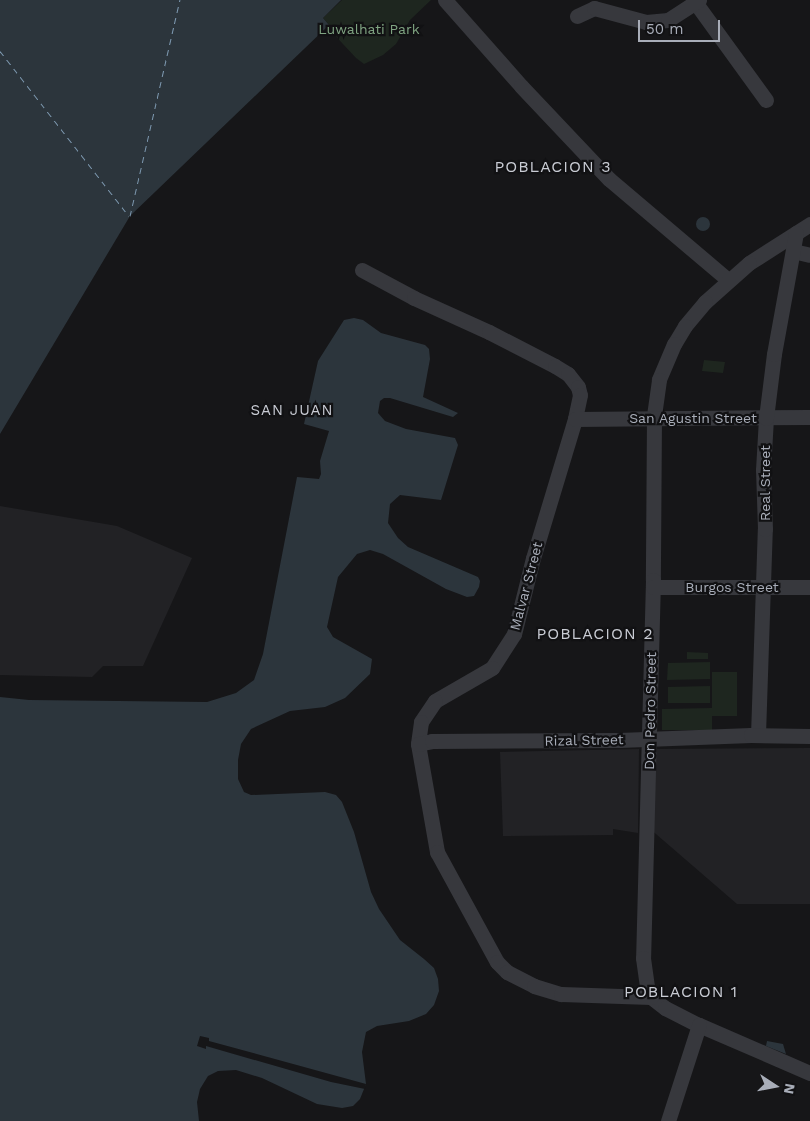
<!DOCTYPE html>
<style>
body{margin:0}
#map{position:relative;width:810px;height:1121px;overflow:hidden;background:#161618;font-family:"Work Sans",sans-serif}
div>[style]{position:absolute}
[style*='--x']{left:calc(var(--x)*1px);top:calc(var(--y)*1px);width:calc(var(--w)*1px);rotate:calc(var(--a)*1deg)}
.built>*{inset:0;background:#222225}
.green>*{inset:0;background:#1e261f}
.water>*{inset:0;background:#2c353c}
.round{border-radius:50%}
.pier>*{inset:0;background:#161618}
.ferry>*{height:1px;margin-top:-0.5px;transform-origin:0;background:repeating-linear-gradient(90deg,#7f9bb3 0 6px,transparent 0 11px)}
.minor>*{height:15px;margin:-7.5px;padding:0 7.5px;transform-origin:7.5px;border-radius:7.5px;background:#37383d}
span{translate:-50% -50%;white-space:nowrap;text-align:center;line-height:1.15;-webkit-text-stroke:4.5px #111113;paint-order:stroke}
.park-label{font-size:14px;color:#7fa381}
.street-label{font-size:14px;color:#a8adb8}
.neighbourhood-label{font-size:15px;color:#c9ccd4;letter-spacing:1px}
.quarter-label{font-size:16px;color:#c9ccd4;letter-spacing:1px}
.north{position:absolute;left:750px;top:1061px;width:50px;height:50px;-webkit-text-stroke:4px #111113;paint-order:stroke;rotate:101deg;font-size:14px;font-weight:700;line-height:20px;text-align:center;color:#a8adb8}
.north::after{content:'';display:block;margin:auto;width:18px;height:22px;background:#a8adb8;clip-path:polygon(50% 0,100% 100%,50% 72%,0 100%)}
.scale{position:absolute;left:638px;top:20px;width:82px;height:22px;box-sizing:border-box;border:2px solid #a8adb8;border-top:0;padding-left:6px;font-size:15px;line-height:18px;white-space:nowrap;color:#a8adb8;-webkit-text-stroke:4px #111113;paint-order:stroke}
</style>
<div id="map">
<div class="built">
<div style="clip-path:polygon(0 506px,117px 526px,192px 558px,143px 666px,103px 666px,92px 677px,0 675px)"></div>
<div style="clip-path:polygon(810px 748px,810px 904px,737px 904px,649px 828px,651px 749px)"></div>
<div style="clip-path:polygon(639px 749px,638px 833px,613px 829px,613px 835px,503px 836px,500px 752px)"></div>
</div>
<div class="green">
<div style="clip-path:polygon(342px 0,431px 0,410px 20px,396px 44px,383px 55px,364px 64px,356px 58px,328px 28px,330px 26px,323px 18px)"></div>
<div style="clip-path:polygon(704px 360px,725px 362px,723px 373px,702px 371px)"></div>
<div style="clip-path:polygon(687px 652px,708px 653px,708px 659px,687px 659px)"></div>
<div style="clip-path:polygon(710px 662px,710px 679px,667px 680px,668px 663px)"></div>
<div style="clip-path:polygon(712px 672px,737px 672px,737px 716px,712px 716px,712px 730px,662px 730px,662px 709px,712px 708px)"></div>
<div style="clip-path:polygon(710px 686px,710px 703px,668px 703px,668px 687px)"></div>
</div>
<div class="water">
<div style="clip-path:polygon(0 0,341px 0,323px 18px,329px 25px,130px 216px,0 434px)"></div>
<div class="round" style="left:696px;top:217px;width:14px;height:14px"></div>
<div style="clip-path:polygon(354px 318px,363px 320px,381px 333px,425px 345px,429px 349px,430px 359px,423px 397px,458px 413px,453px 417px,390px 398px,384px 398px,380px 401px,378px 413px,385px 421px,406px 429px,455px 438px,458px 445px,441px 500px,400px 495px,390px 504px,388px 523px,398px 538px,408px 547px,478px 577px,480px 581px,479px 587px,474px 596px,467px 597px,446px 589px,383px 554px,370px 550px,357px 554px,338px 577px,327px 627px,333px 637px,372px 659px,370px 674px,345px 698px,325px 707px,290px 711px,251px 729px,241px 744px,238px 760px,238px 779px,244px 792px,251px 795px,325px 792px,336px 795px,342px 802px,354px 832px,371px 892px,379px 909px,400px 940px,424px 959px,434px 968px,438px 979px,439px 991px,434px 1005px,426px 1014px,409px 1021px,377px 1026px,366px 1032px,362px 1052px,366px 1084px,360px 1099px,353px 1106px,342px 1108px,317px 1104px,262px 1078px,236px 1070px,218px 1071px,208px 1076px,200px 1089px,197px 1102px,199px 1121px,0 1121px,0 697px,29px 700px,207px 702px,236px 693px,254px 680px,263px 654px,297px 477px,319px 479px,321px 474px,320px 461px,329px 431px,304px 424px,318px 361px,344px 320px)"></div>
<div style="clip-path:polygon(767px 1041px,783px 1044px,786px 1054px,766px 1046px)"></div>
</div>
<div class="pier">
<div style="clip-path:polygon(200px 1036px,209px 1038px,209px 1041px,366px 1084px,365px 1089px,331px 1082px,206px 1046px,206px 1049px,197px 1046px)"></div>
</div>
<div class="ferry">
<div style="--x:0;--y:51;--w:209;--a:52"></div>
<div style="--x:130;--y:216;--w:222;--a:-77"></div>
</div>
<div class="minor">
<div style="--x:445;--y:0;--w:115;--a:48.5"></div>
<div style="--x:521;--y:86;--w:128;--a:46.6"></div>
<div style="--x:609;--y:179;--w:156;--a:40.3"></div>
<div style="--x:695;--y:2;--w:121;--a:54.1"></div>
<div style="--x:577;--y:16;--w:19;--a:-25"></div>
<div style="--x:594;--y:8;--w:54;--a:15.1"></div>
<div style="--x:646;--y:22;--w:22;--a:-5"></div>
<div style="--x:668;--y:20;--w:37;--a:-33"></div>
<div style="--x:810;--y:224;--w:72;--a:147.4"></div>
<div style="--x:749;--y:263;--w:59;--a:138.4"></div>
<div style="--x:705;--y:302;--w:31;--a:130"></div>
<div style="--x:685;--y:326;--w:21;--a:121"></div>
<div style="--x:674;--y:344;--w:39;--a:113"></div>
<div style="--x:659;--y:380;--w:37;--a:98"></div>
<div style="--x:654;--y:417;--w:163;--a:90.4"></div>
<div style="--x:653;--y:580;--w:378;--a:91.5"></div>
<div style="--x:643;--y:958;--w:29;--a:82"></div>
<div style="--x:647;--y:987;--w:11;--a:68"></div>
<div style="--x:651;--y:997;--w:18;--a:38"></div>
<div style="--x:665;--y:1008;--w:38;--a:27"></div>
<div style="--x:699;--y:1025;--w:121;--a:23.4"></div>
<div style="--x:793;--y:251;--w:17;--a:13"></div>
<div style="--x:362;--y:270;--w:59;--a:28.3"></div>
<div style="--x:414;--y:298;--w:82;--a:24.4"></div>
<div style="--x:489;--y:332;--w:74;--a:27.3"></div>
<div style="--x:555;--y:366;--w:15;--a:32"></div>
<div style="--x:568;--y:374;--w:16;--a:52"></div>
<div style="--x:578;--y:387;--w:8;--a:76"></div>
<div style="--x:580;--y:395;--w:25;--a:102"></div>
<div style="--x:575;--y:419;--w:145;--a:106.8"></div>
<div style="--x:533;--y:558;--w:78;--a:104"></div>
<div style="--x:514;--y:634;--w:40;--a:122.9"></div>
<div style="--x:492;--y:668;--w:66;--a:149.9"></div>
<div style="--x:435;--y:701;--w:25;--a:124"></div>
<div style="--x:421;--y:722;--w:22;--a:98"></div>
<div style="--x:418;--y:744;--w:110;--a:80"></div>
<div style="--x:437;--y:852;--w:125;--a:61.4"></div>
<div style="--x:497;--y:962;--w:14;--a:45"></div>
<div style="--x:507;--y:972;--w:30;--a:27"></div>
<div style="--x:534;--y:986;--w:28;--a:17"></div>
<div style="--x:561;--y:994;--w:90;--a:1.9"></div>
<div style="--x:575;--y:419;--w:235;--a:-0.5"></div>
<div style="--x:653;--y:587;--w:157;--a:0"></div>
<div style="--x:758;--y:735;--w:206;--a:-88.1"></div>
<div style="--x:765;--y:529;--w:59;--a:-91.9"></div>
<div style="--x:763;--y:470;--w:52;--a:-86.7"></div>
<div style="--x:766;--y:418;--w:64;--a:-82.9"></div>
<div style="--x:774;--y:354;--w:123;--a:-79.7"></div>
<div style="--x:418;--y:744;--w:14;--a:-12"></div>
<div style="--x:432;--y:741;--w:187;--a:-0.3"></div>
<div style="--x:619;--y:740;--w:132;--a:-2.2"></div>
<div style="--x:751;--y:735;--w:59;--a:1"></div>
<div style="--x:668;--y:1121;--w:101;--a:-72.1"></div>
</div>
<div class="park-label">
<span style="left:369px;top:29px">Luwalhati Park</span>
</div>
<div class="street-label">
<span style="left:693px;top:418px">San Agustin Street</span>
<span style="left:765px;top:483px;rotate:-90deg">Real Street</span>
<span style="left:526px;top:586px;rotate:-75deg">Malvar Street</span>
<span style="left:732px;top:587px">Burgos Street</span>
<span style="left:650px;top:711px;rotate:-89deg">Don Pedro Street</span>
<span style="left:584px;top:740px;rotate:-1deg">Rizal Street</span>
</div>
<div class="neighbourhood-label">
<span style="left:292px;top:411px">SAN JUAN</span>
</div>
<div class="quarter-label">
<span style="left:553px;top:167px">POBLACION 3</span>
<span style="left:595px;top:634px">POBLACION 2</span>
<span style="left:681px;top:992px">POBLACION 1</span>
</div>
<div class="north">N</div>
<div class="scale">50 m</div>
</div>
